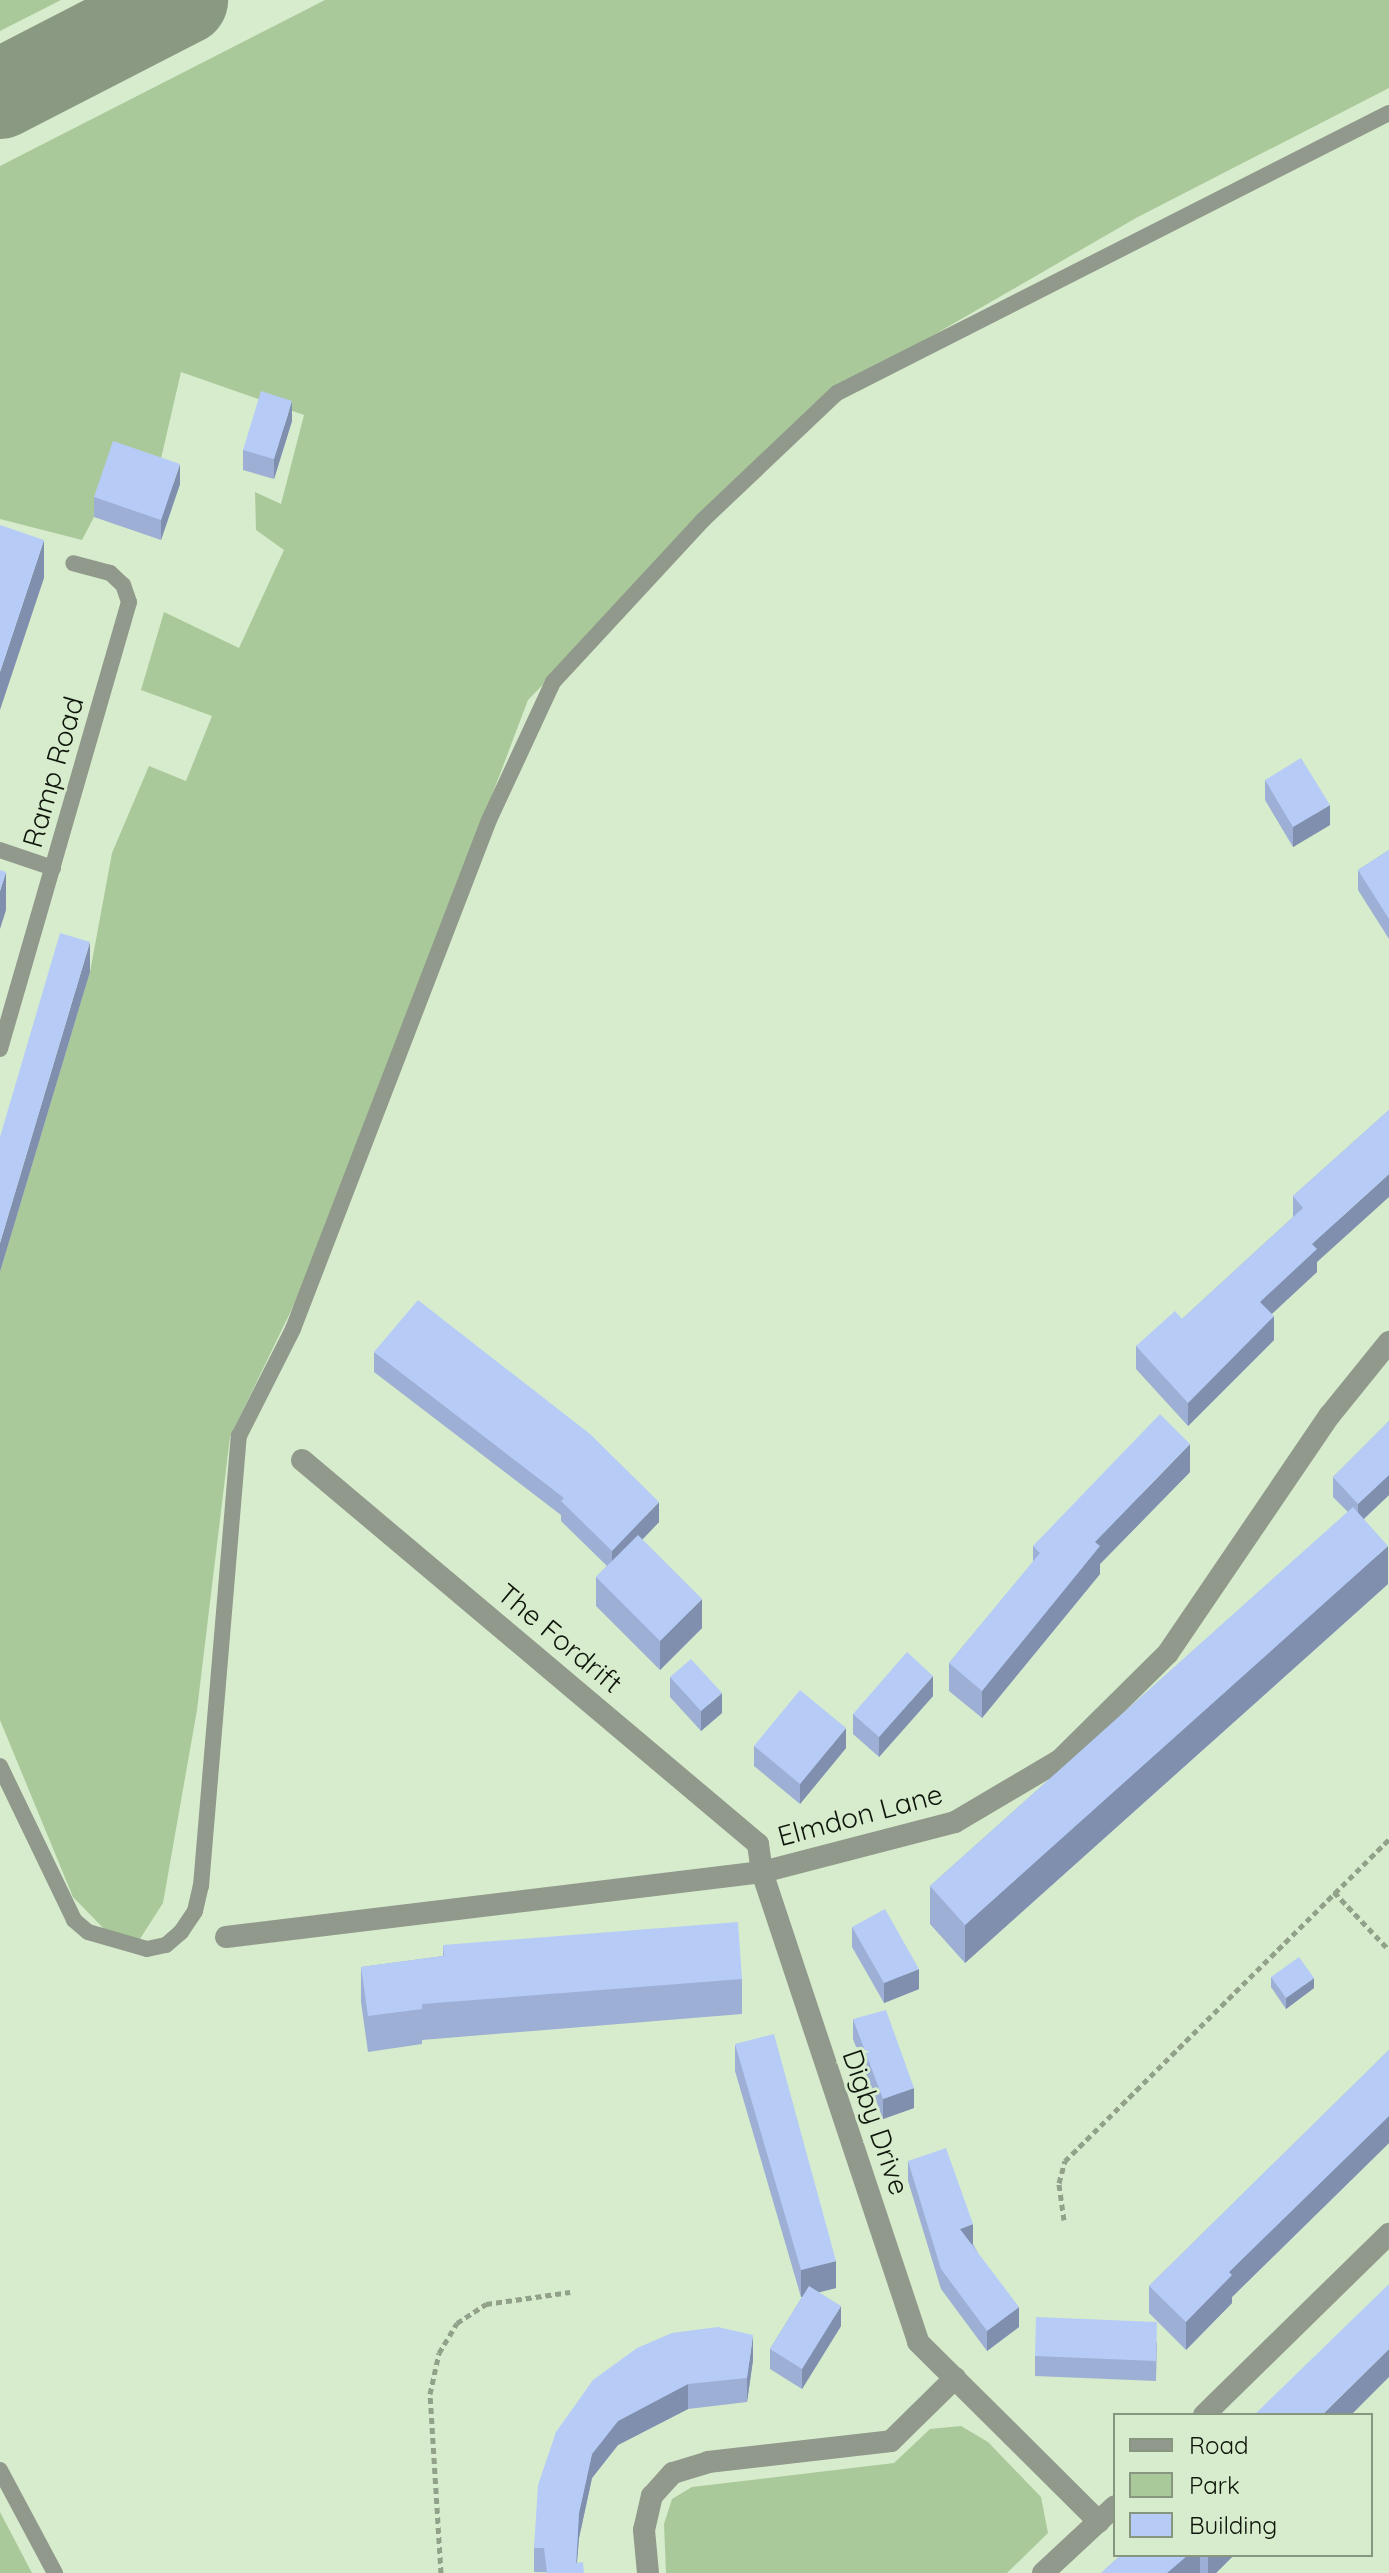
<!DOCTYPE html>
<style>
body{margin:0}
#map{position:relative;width:1389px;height:2573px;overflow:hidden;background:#d7eccc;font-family:Quicksand,sans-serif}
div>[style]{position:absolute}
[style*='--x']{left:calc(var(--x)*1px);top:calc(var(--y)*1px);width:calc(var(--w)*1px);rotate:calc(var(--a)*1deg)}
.green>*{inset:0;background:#aac99a}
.taxiway>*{height:90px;margin:-45px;padding:0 45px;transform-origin:45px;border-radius:45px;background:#8a9981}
.path>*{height:5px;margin-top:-2.5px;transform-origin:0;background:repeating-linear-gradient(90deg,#92a28a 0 6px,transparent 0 10px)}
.service>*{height:16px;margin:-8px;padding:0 8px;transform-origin:8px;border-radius:8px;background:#90998c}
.minor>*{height:22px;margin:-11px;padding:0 11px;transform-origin:11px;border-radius:11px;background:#90998c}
.wall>*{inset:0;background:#9dafd4}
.shaded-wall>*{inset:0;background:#7f8fad}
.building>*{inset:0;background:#b6ccf7}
span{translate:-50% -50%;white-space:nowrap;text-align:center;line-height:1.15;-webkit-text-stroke:6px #d7eccc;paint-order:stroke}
.street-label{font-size:28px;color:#0e150a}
.legend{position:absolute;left:1113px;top:2413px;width:260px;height:144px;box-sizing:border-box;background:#d7eccc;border:2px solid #87967e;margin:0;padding:10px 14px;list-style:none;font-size:24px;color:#0e150a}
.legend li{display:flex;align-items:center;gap:16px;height:40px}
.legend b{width:40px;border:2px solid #87967e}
</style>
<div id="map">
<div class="green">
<div style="clip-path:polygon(0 0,61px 0,0 31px)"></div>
<div style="clip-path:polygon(325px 0,1389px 0,1389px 88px,1136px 218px,816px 403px,528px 700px,318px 1255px,230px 1437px,197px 1710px,163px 1903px,138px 1942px,110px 1935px,73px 1897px,0 1720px,0 1272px,90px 972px,112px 853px,149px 766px,186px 781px,212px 716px,141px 690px,164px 612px,239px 648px,284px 550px,256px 530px,255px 492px,281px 504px,304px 415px,181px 372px,157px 476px,94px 517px,82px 540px,0 519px,0 166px)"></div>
<div style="clip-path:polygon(961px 2426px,988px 2442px,1041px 2497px,1048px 2533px,1007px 2573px,666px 2573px,664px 2524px,672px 2499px,692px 2487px,894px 2463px,930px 2429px)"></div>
<div style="clip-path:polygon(0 2512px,32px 2573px,0 2573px)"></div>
</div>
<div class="taxiway">
<div style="--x:0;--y:94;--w:206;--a:-27.2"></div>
</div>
<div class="path">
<div style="--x:1334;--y:1892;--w:80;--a:46.5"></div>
<div style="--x:1064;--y:2220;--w:37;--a:-98"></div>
<div style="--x:1059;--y:2183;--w:23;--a:-75"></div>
<div style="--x:1065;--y:2161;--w:457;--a:-44.8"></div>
<div style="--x:441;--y:2573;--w:179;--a:-93.5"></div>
<div style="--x:430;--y:2394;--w:42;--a:-77.6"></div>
<div style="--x:439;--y:2353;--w:35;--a:-59"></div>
<div style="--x:457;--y:2323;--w:35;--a:-33"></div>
<div style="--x:486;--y:2304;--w:85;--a:-8.1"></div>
</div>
<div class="service">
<div style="--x:0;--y:850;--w:56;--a:18.8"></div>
<div style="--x:0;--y:1049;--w:465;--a:-73.9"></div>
<div style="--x:129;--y:602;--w:18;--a:-109"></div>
<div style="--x:123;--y:585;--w:18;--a:-137"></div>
<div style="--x:110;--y:573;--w:38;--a:-165"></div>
<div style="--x:0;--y:1766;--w:171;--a:64.3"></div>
<div style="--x:74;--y:1920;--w:18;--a:41"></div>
<div style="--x:88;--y:1932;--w:61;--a:16.1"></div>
<div style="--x:147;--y:1949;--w:19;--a:-12"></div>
<div style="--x:166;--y:1945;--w:20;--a:-41"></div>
<div style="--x:181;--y:1932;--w:25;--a:-56"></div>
<div style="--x:195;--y:1911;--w:26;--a:-77"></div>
<div style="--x:201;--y:1886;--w:452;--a:-85.2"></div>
<div style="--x:239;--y:1436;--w:120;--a:-63.2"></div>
<div style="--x:293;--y:1329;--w:545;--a:-68.94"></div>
<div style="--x:489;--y:820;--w:152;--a:-65.1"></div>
<div style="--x:553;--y:682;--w:221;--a:-47.2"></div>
<div style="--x:703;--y:520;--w:185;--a:-43.5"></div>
<div style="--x:837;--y:393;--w:619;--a:-26.9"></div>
<div style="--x:0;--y:2470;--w:117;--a:61.9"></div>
</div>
<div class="minor">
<div style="--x:302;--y:1460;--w:596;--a:40.1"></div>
<div style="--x:758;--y:1844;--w:28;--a:82"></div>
<div style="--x:762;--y:1872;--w:495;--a:71.6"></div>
<div style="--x:918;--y:2342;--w:255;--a:44.8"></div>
<div style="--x:226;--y:1937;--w:540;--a:-6.91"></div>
<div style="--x:762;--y:1872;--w:199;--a:-14.5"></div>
<div style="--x:955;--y:1822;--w:122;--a:-30.6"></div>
<div style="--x:1060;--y:1760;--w:152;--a:-44.7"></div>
<div style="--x:1168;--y:1653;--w:288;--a:-55.8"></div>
<div style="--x:1330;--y:1415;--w:94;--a:-51.1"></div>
<div style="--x:1204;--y:2415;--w:259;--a:-44.4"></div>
<div style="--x:648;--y:2573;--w:43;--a:-95.3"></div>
<div style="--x:644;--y:2530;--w:35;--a:-77"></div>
<div style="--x:652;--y:2496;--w:31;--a:-48"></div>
<div style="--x:673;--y:2473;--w:37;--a:-17"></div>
<div style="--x:708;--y:2462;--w:184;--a:-6.5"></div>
<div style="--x:891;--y:2441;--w:90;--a:-44.5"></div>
<div style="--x:1043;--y:2573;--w:98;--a:-42.9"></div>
</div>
<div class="wall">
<div style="clip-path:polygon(292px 421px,274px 479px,243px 470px,243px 450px)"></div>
<div style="clip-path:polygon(180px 484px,161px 540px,94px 517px,94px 497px)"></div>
<div style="clip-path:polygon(1265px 780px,1330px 825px,1293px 847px,1265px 800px)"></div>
<div style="clip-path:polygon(1389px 850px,1389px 939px,1358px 890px,1358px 870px)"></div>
<div style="clip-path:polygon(1389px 1110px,1317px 1262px,1317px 1272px,1271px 1314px,1274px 1340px,1188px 1426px,1136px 1369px,1136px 1346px,1182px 1319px,1293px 1217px,1293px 1196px)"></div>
<div style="clip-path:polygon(374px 1352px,659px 1522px,642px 1540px,702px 1628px,660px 1670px,596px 1606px,596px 1577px,607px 1566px,561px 1521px,561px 1515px,374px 1372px)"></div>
<div style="clip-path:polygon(1389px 1421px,1389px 1495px,1364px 1519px,1388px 1584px,965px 1963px,930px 1924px,930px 1886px,1348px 1512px,1333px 1497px,1333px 1477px)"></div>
<div style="clip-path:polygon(1190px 1472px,1100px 1564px,1100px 1574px,982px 1718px,949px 1691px,949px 1663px,1033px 1562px,1033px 1546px)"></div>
<div style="clip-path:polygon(670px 1677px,722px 1713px,701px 1731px,670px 1697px)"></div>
<div style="clip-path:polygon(933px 1696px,879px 1757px,853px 1734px,853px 1714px)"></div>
<div style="clip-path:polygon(754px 1746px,846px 1748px,800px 1804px,754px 1766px)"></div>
<div style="clip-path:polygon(852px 1927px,919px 1989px,884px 2003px,852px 1947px)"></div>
<div style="clip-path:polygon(443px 1945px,742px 1979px,742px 2014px,422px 2040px,422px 2044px,368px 2052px,361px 2002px,361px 1967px,443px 1956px)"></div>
<div style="clip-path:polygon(1271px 1977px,1314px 1988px,1286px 2009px,1271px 1987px)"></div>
<div style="clip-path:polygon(853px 2019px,914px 2108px,883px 2119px,853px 2039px)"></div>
<div style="clip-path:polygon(735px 2044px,836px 2288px,819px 2292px,841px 2326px,802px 2389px,770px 2369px,770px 2349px,802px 2297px,801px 2297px,735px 2071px)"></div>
<div style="clip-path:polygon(1389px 2050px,1389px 2143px,1232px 2297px,1232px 2303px,1186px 2350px,1149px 2313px,1149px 2286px)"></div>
<div style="clip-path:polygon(908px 2161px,973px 2244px,1019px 2327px,987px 2351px,941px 2289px,908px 2181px)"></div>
<div style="clip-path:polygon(1157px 2342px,1156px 2381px,1035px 2376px,1035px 2356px)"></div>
<div style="clip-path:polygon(753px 2360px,747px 2402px,688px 2409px,618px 2445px,592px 2478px,579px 2538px,577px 2563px,584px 2573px,534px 2572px,534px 2548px,556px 2432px)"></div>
<div style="clip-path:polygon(1121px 2555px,1234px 2555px,1216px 2573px,1101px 2573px)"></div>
</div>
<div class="shaded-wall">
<div style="clip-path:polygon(292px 401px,292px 421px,274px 479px,274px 459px)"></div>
<div style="clip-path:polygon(180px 464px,180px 484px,161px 540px,161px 520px)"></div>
<div style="clip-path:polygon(44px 540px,44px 578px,0 710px,0 672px)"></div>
<div style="clip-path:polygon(1330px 805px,1330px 825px,1293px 847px,1293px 827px)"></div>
<div style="clip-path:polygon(6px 872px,6px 910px,0 929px,0 891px)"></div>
<div style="clip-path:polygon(90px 942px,90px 972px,0 1272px,0 1243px)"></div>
<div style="clip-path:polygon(1389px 1174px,1389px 1197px,1317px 1262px,1317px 1272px,1260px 1325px,1260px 1302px,1312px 1244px)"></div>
<div style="clip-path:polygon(1274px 1316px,1274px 1340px,1188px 1426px,1188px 1403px)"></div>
<div style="clip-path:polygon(1190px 1444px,1190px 1472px,1100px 1564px,1100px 1574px,982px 1718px,982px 1691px,1095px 1542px)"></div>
<div style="clip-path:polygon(1389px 1475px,1389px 1495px,1358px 1524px,1358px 1504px)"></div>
<div style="clip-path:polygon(659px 1502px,659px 1522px,612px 1571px,612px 1551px)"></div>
<div style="clip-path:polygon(1388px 1546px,1388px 1584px,965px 1963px,965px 1925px)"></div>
<div style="clip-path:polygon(702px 1599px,702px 1628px,660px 1670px,660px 1641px)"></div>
<div style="clip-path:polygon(933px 1676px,933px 1696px,879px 1757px,879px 1737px)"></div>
<div style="clip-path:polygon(722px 1693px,722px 1713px,701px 1731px,701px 1711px)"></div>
<div style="clip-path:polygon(846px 1728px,846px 1748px,800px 1804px,800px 1784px)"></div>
<div style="clip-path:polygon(919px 1969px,919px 1989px,884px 2003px,884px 1983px)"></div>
<div style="clip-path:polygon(1314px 1978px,1314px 1988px,1286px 2009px,1286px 1998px)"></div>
<div style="clip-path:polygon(914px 2088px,914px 2108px,883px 2119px,883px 2099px)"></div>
<div style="clip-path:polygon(1389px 2116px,1389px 2143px,1232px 2297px,1232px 2303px,1186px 2350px,1186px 2322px,1229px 2272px)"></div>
<div style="clip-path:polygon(973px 2224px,973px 2244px,960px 2249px,960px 2229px)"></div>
<div style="clip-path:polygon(836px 2261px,836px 2288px,801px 2297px,801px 2270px)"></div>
<div style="clip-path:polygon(841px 2306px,841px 2326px,802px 2389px,802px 2369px)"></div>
<div style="clip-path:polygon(1019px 2307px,1019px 2327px,987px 2351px,987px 2331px)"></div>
<div style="clip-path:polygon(753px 2335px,753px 2360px,747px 2402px,747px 2378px)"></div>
<div style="clip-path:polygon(1389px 2349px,1389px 2377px,1351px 2415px,1322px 2415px)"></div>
<div style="clip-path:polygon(688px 2384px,688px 2409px,618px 2445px,592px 2478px,579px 2538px,576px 2573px,579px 2513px,592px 2454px,618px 2421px)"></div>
<div style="clip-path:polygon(1188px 2555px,1200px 2555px,1200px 2573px,1167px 2573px)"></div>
<div style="clip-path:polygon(1208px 2555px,1234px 2555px,1216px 2573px,1208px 2573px)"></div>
</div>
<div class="building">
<div style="clip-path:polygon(261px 391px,292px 401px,274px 459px,243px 450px)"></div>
<div style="clip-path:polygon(113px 441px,180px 464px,161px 520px,94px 497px)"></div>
<div style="clip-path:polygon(0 525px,44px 540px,0 672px)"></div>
<div style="clip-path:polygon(1301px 758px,1330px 805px,1293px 827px,1265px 780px)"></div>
<div style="clip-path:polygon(1389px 850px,1389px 919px,1358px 870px)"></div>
<div style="clip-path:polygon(0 870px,6px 872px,0 891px)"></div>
<div style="clip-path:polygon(60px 933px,90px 942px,0 1243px,0 1137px)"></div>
<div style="clip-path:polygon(1389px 1110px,1389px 1174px,1312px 1244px,1317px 1249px,1260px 1302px,1274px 1316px,1188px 1403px,1136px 1346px,1175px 1311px,1182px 1319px,1303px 1208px,1293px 1196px)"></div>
<div style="clip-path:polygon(418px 1300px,590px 1434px,659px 1502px,612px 1551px,561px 1501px,564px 1498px,374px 1352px)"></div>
<div style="clip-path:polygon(1160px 1414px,1190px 1444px,1095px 1542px,1100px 1546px,982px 1691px,949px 1663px,1040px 1553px,1033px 1546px)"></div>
<div style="clip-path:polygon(1389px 1421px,1389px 1475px,1358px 1504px,1333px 1477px)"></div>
<div style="clip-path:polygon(1353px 1507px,1388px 1546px,965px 1925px,930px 1886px)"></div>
<div style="clip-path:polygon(638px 1535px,702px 1599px,660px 1641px,596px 1577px)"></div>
<div style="clip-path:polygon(907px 1652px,933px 1676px,879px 1737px,853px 1714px)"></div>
<div style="clip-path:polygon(691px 1659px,722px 1693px,701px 1711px,670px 1677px)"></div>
<div style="clip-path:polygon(800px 1690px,846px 1728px,800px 1784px,754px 1746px)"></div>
<div style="clip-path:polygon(885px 1909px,919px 1969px,884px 1983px,852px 1927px)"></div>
<div style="clip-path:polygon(738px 1922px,742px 1979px,422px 2004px,422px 2009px,368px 2016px,361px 1967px,444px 1956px,443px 1945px)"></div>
<div style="clip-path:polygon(1299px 1957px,1314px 1978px,1286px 1998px,1271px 1977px)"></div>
<div style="clip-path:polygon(886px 2010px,914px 2088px,883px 2099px,853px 2019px)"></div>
<div style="clip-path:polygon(774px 2034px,836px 2261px,801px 2270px,735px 2044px)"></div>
<div style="clip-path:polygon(1389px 2050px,1389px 2116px,1229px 2272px,1232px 2275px,1186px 2322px,1149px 2286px)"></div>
<div style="clip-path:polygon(946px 2148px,973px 2224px,960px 2229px,1019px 2307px,987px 2331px,941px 2269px,908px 2161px)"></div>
<div style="clip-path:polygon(1389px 2284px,1389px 2349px,1322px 2415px,1254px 2415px)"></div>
<div style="clip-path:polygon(809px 2286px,841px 2306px,802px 2369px,770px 2349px)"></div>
<div style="clip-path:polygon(1036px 2317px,1157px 2322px,1156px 2361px,1035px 2356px)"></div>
<div style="clip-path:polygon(718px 2327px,753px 2335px,747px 2378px,688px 2384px,618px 2421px,592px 2454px,579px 2513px,576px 2563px,583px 2562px,584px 2573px,547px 2573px,544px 2548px,534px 2548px,538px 2485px,556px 2432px,593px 2380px,637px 2348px,672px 2333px)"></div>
<div style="clip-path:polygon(1121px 2555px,1188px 2555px,1167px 2573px,1101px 2573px)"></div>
</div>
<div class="street-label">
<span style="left:53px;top:772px;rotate:-74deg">Ramp Road</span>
<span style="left:560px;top:1638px;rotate:40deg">The Fordrift</span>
<span style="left:860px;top:1815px;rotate:-15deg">Elmdon Lane</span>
<span style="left:876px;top:2122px;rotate:71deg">Digby Drive</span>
</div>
<ul class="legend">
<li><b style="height:10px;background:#90998c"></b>Road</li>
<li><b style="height:22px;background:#aac99a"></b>Park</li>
<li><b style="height:22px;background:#b6ccf7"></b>Building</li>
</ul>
</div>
